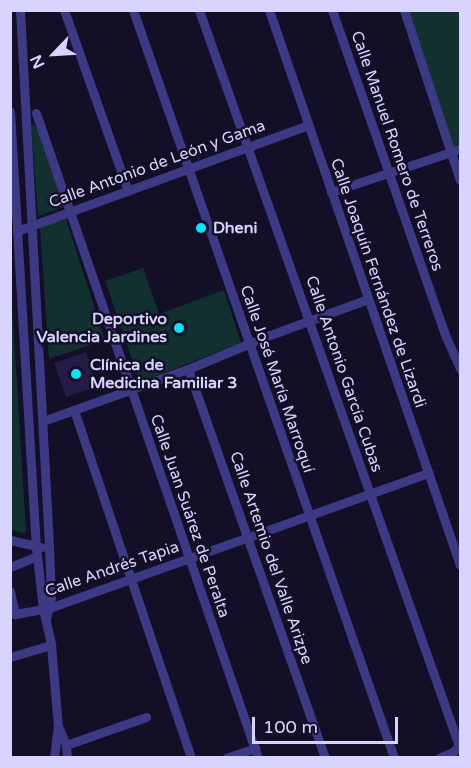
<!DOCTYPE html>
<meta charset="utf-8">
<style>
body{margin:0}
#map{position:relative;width:471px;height:768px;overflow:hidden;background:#130f26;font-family:"Varela Round",sans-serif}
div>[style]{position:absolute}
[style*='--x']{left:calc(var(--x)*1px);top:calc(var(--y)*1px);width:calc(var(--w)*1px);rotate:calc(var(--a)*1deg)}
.green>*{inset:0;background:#12302f}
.building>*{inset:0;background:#241b47}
.minor>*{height:9px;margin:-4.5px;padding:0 4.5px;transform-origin:4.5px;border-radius:4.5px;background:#3d3a85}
.dots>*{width:16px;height:16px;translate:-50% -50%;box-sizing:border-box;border:3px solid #130f26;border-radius:50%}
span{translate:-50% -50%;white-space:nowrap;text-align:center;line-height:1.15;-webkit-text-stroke:5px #130f26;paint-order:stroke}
.street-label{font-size:16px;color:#d9d4ff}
.poi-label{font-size:16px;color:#d9d4ff;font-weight:700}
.left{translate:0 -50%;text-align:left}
.right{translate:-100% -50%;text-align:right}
.frame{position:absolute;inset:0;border:12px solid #d9d4ff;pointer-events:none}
.north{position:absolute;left:24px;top:24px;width:60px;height:60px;-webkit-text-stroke:4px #130f26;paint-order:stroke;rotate:245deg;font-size:16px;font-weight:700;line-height:24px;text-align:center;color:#d9d4ff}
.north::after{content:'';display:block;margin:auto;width:21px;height:27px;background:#d9d4ff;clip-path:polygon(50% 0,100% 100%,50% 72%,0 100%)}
.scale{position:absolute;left:252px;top:717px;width:146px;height:27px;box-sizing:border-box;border:3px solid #d9d4ff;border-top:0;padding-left:8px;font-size:18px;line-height:21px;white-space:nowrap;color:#d9d4ff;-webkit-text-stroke:4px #130f26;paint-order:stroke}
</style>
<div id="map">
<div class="green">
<div style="clip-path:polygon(408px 11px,460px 11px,460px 146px,453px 148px)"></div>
<div style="clip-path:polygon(31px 123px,41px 133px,64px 207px,38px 216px)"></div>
<div style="clip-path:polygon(66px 219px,105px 340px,49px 359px,40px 227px)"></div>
<div style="clip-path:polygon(143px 268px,159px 314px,224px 290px,241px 343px,140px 382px,105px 281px)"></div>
<div style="clip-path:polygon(10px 272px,26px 531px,23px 533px,10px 530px)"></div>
</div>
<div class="building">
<div style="clip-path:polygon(86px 352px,98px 386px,66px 397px,54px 363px)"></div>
</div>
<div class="minor">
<div style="--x:20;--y:10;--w:537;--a:86.9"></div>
<div style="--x:49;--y:546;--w:51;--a:87.8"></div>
<div style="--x:51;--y:597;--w:23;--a:103"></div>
<div style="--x:64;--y:10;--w:192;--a:70.5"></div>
<div style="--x:133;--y:10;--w:792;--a:70.76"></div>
<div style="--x:199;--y:10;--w:777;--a:70.54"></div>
<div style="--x:458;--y:743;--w:5;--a:101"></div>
<div style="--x:457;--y:748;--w:6;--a:135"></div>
<div style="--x:453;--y:752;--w:15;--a:157"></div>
<div style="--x:269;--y:10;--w:587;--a:71.01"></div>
<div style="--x:332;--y:10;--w:346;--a:70.8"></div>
<div style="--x:446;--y:337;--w:35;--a:66"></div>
<div style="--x:404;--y:10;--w:179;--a:71.8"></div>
<div style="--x:10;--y:111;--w:437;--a:86.6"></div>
<div style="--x:36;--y:547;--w:62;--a:83.6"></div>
<div style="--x:43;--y:609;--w:37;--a:77"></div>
<div style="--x:51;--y:645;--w:81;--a:85.1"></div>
<div style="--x:58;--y:726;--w:21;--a:67"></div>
<div style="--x:66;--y:745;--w:13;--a:86"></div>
<div style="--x:36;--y:113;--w:682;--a:71.01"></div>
<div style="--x:331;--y:192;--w:136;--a:-18.4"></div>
<div style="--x:17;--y:231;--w:310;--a:-20"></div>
<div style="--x:188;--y:369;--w:412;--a:70.6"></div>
<div style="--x:74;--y:410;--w:367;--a:71.4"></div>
<div style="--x:43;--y:421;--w:154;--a:-19.7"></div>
<div style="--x:188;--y:369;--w:80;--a:-22.7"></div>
<div style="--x:262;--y:338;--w:113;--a:-20.2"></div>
<div style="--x:10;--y:540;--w:32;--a:13"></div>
<div style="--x:10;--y:567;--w:29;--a:-22"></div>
<div style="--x:10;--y:591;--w:24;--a:78"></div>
<div style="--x:15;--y:614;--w:35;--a:-10"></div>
<div style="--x:49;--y:608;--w:403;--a:-19.6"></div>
<div style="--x:10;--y:657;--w:43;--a:-16.3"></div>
<div style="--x:66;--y:745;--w:85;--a:-19.3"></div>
<div style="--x:54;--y:758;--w:32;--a:-83"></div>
<div style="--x:226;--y:758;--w:31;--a:-19"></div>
</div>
<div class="dots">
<div style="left:201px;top:228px;background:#00e5ff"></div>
<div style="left:179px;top:328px;background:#00e5ff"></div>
<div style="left:76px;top:374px;background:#00e5ff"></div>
</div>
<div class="street-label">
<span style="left:397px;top:151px;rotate:71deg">Calle Manuel Romero de Terreros</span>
<span style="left:157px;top:164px;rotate:-20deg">Calle Antonio de León y Gama</span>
<span style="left:378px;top:283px;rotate:71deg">Calle Joaquín Fernández de Lizardi</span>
<span style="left:344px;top:374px;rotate:71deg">Calle Antonio García Cubas</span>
<span style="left:277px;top:379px;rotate:71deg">Calle José María Marroquí</span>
<span style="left:190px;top:516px;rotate:71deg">Calle Juan Suárez de Peralta</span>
<span style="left:271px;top:558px;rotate:71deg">Calle Artemio del Valle Arizpe</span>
<span style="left:112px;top:569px;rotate:-19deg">Calle Andrés Tapia</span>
</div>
<div class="poi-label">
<span class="left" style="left:213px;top:228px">Dheni</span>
<span class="right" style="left:167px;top:328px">Deportivo<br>Valencia Jardines</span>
<span class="left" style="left:90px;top:374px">Clínica de<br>Medicina Familiar 3</span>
</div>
<div class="frame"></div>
<div class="north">N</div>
<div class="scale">100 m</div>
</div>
